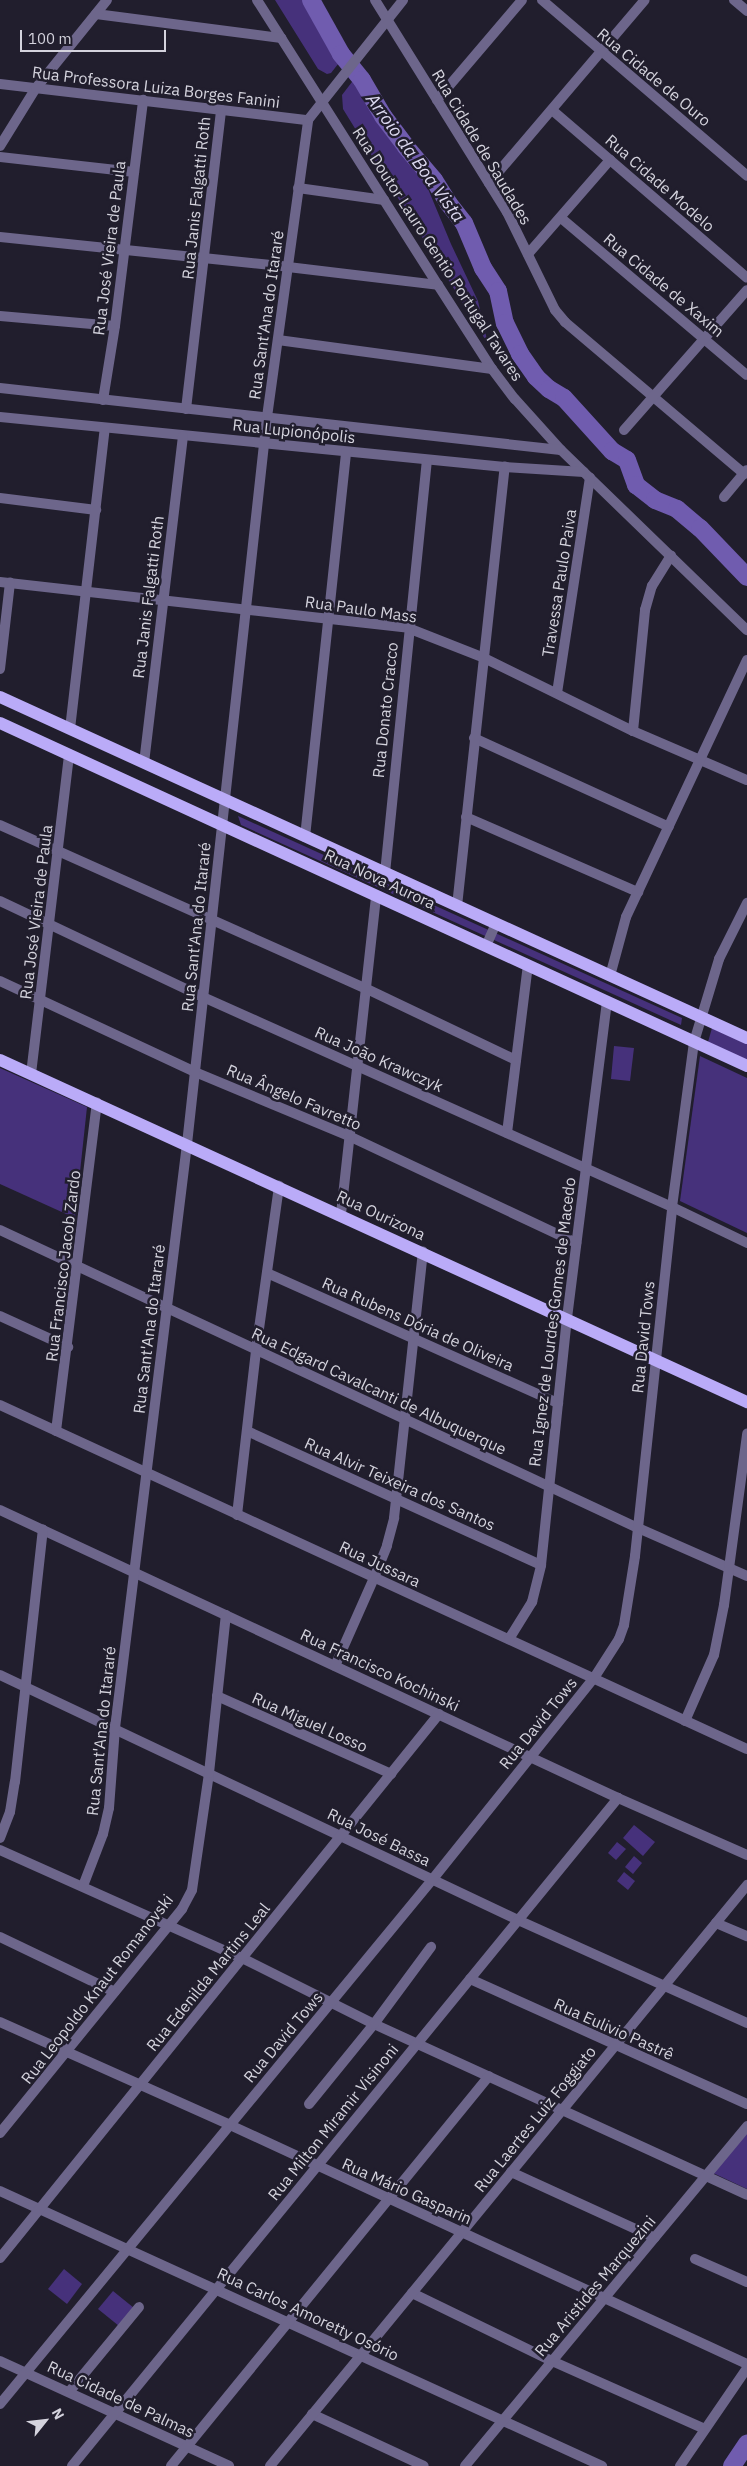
<!DOCTYPE html>
<meta charset="utf-8">
<style>
body{margin:0}
#map{position:relative;width:747px;height:2466px;overflow:hidden;background:#211e2d;font-family:"IBM Plex Sans",sans-serif}
div>[style]{position:absolute}
[style*='--x']{left:calc(var(--x)*1px);top:calc(var(--y)*1px);width:calc(var(--w)*1px);rotate:calc(var(--a)*1deg)}
.green>*{inset:0;background:#46317b}
.river>*{height:18px;margin:-9px;padding:0 9px;transform-origin:9px;border-radius:9px;background:#705caf}
.minor>*{height:10px;margin:-5px;padding:0 5px;transform-origin:5px;border-radius:5px;background:#6d668b}
.major>*{height:12px;margin:-6px;padding:0 6px;transform-origin:6px;border-radius:6px;background:#baabf8}
span{translate:-50% -50%;white-space:nowrap;text-align:center;line-height:1.15;-webkit-text-stroke:5px #211e2d;paint-order:stroke}
.street-label{font-size:16px;color:#d4d3dd}
.water-label{font-size:18px;color:#dcd9f0;font-style:italic}
.north{position:absolute;left:20px;top:2396px;width:50px;height:50px;-webkit-text-stroke:4px #211e2d;paint-order:stroke;rotate:61deg;font-size:14px;font-weight:700;line-height:20px;text-align:center;color:#d4d3dd}
.north::after{content:'';display:block;margin:auto;width:18px;height:22px;background:#d4d3dd;clip-path:polygon(50% 0,100% 100%,50% 72%,0 100%)}
.scale{position:absolute;left:20px;top:30px;width:146px;height:22px;box-sizing:border-box;border:2px solid #d4d3dd;border-top:0;padding-left:6px;font-size:15px;line-height:18px;white-space:nowrap;color:#d4d3dd;-webkit-text-stroke:4px #211e2d;paint-order:stroke}
</style>
<div id="map">
<div class="green">
<div style="clip-path:polygon(275px 0,305px 0,332px 46px,342px 59px,331px 73px,327px 74px,318px 69px)"></div>
<div style="clip-path:polygon(355px 78px,359px 89px,374px 115px,426px 184px,451px 244px,478px 301px,488px 344px,343px 109px,342px 95px)"></div>
<div style="clip-path:polygon(238px 816px,682px 1018px,681px 1025px,241px 825px)"></div>
<div style="clip-path:polygon(712px 1028px,747px 1044px,747px 1060px,708px 1042px)"></div>
<div style="clip-path:polygon(614px 1046px,634px 1048px,630px 1081px,611px 1079px)"></div>
<div style="clip-path:polygon(700px 1056px,747px 1078px,747px 1233px,680px 1201px)"></div>
<div style="clip-path:polygon(0 1068px,87px 1107px,75px 1218px,0 1184px)"></div>
<div style="clip-path:polygon(634px 1825px,655px 1842px,643px 1856px,623px 1838px)"></div>
<div style="clip-path:polygon(617px 1842px,626px 1849px,616px 1860px,608px 1853px)"></div>
<div style="clip-path:polygon(634px 1856px,642px 1863px,633px 1874px,625px 1867px)"></div>
<div style="clip-path:polygon(624px 1872px,635px 1881px,628px 1890px,617px 1881px)"></div>
<div style="clip-path:polygon(747px 2132px,747px 2189px,713px 2173px)"></div>
<div style="clip-path:polygon(64px 2269px,82px 2284px,67px 2304px,48px 2289px)"></div>
<div style="clip-path:polygon(113px 2291px,134px 2308px,119px 2326px,98px 2309px)"></div>
</div>
<div class="river">
<div style="--x:311;--y:0;--w:62;--a:60.9"></div>
<div style="--x:341;--y:54;--w:33;--a:51"></div>
<div style="--x:362;--y:80;--w:42;--a:59.7"></div>
<div style="--x:383;--y:116;--w:39;--a:53"></div>
<div style="--x:406;--y:147;--w:43;--a:49.7"></div>
<div style="--x:434;--y:180;--w:28;--a:58"></div>
<div style="--x:449;--y:204;--w:24;--a:52"></div>
<div style="--x:464;--y:223;--w:49;--a:67.1"></div>
<div style="--x:483;--y:268;--w:27;--a:57"></div>
<div style="--x:498;--y:291;--w:33;--a:78"></div>
<div style="--x:505;--y:323;--w:34;--a:64"></div>
<div style="--x:520;--y:354;--w:28;--a:55"></div>
<div style="--x:536;--y:377;--w:18;--a:43"></div>
<div style="--x:549;--y:389;--w:17;--a:31"></div>
<div style="--x:564;--y:398;--w:72;--a:47.8"></div>
<div style="--x:612;--y:451;--w:17;--a:31"></div>
<div style="--x:627;--y:460;--w:27;--a:70"></div>
<div style="--x:636;--y:485;--w:24;--a:38"></div>
<div style="--x:655;--y:500;--w:24;--a:22"></div>
<div style="--x:677;--y:509;--w:30;--a:40"></div>
<div style="--x:700;--y:528;--w:68;--a:46.2"></div>
<div style="--x:732;--y:2466;--w:27;--a:-56"></div>
</div>
<div class="minor">
<div style="--x:257;--y:0;--w:338;--a:57.6"></div>
<div style="--x:438;--y:285;--w:100;--a:57.3"></div>
<div style="--x:492;--y:369;--w:38;--a:53"></div>
<div style="--x:515;--y:399;--w:69;--a:48"></div>
<div style="--x:561;--y:450;--w:259;--a:44.1"></div>
<div style="--x:375;--y:0;--w:250;--a:58.1"></div>
<div style="--x:507;--y:212;--w:109;--a:63.9"></div>
<div style="--x:555;--y:310;--w:16;--a:50"></div>
<div style="--x:565;--y:322;--w:235;--a:40.3"></div>
<div style="--x:542;--y:0;--w:270;--a:40.6"></div>
<div style="--x:734;--y:0;--w:17;--a:40"></div>
<div style="--x:96;--y:14;--w:187;--a:7.4"></div>
<div style="--x:0;--y:84;--w:310;--a:6.7"></div>
<div style="--x:437;--y:100;--w:131;--a:-49.6"></div>
<div style="--x:552;--y:110;--w:257;--a:40.7"></div>
<div style="--x:0;--y:146;--w:68;--a:-58.2"></div>
<div style="--x:36;--y:88;--w:113;--a:-51.1"></div>
<div style="--x:0;--y:157;--w:135;--a:6.4"></div>
<div style="--x:489;--y:183;--w:240;--a:-49.6"></div>
<div style="--x:298;--y:188;--w:87;--a:7.9"></div>
<div style="--x:561;--y:218;--w:243;--a:40.2"></div>
<div style="--x:0;--y:237;--w:290;--a:5.9"></div>
<div style="--x:288;--y:267;--w:151;--a:6.8"></div>
<div style="--x:528;--y:254;--w:125;--a:-48.9"></div>
<div style="--x:0;--y:316;--w:115;--a:5"></div>
<div style="--x:278;--y:340;--w:216;--a:7.7"></div>
<div style="--x:0;--y:388;--w:564;--a:6.31"></div>
<div style="--x:103;--y:400;--w:75;--a:-80.8"></div>
<div style="--x:115;--y:326;--w:228;--a:-82.9"></div>
<div style="--x:186;--y:409;--w:301;--a:-83.3"></div>
<div style="--x:0;--y:417;--w:507;--a:5.65"></div>
<div style="--x:505;--y:467;--w:79;--a:3.6"></div>
<div style="--x:624;--y:430;--w:186;--a:-48.7"></div>
<div style="--x:724;--y:497;--w:35;--a:-50"></div>
<div style="--x:0;--y:498;--w:97;--a:7.1"></div>
<div style="--x:0;--y:582;--w:411;--a:6.4"></div>
<div style="--x:408;--y:628;--w:79;--a:21.4"></div>
<div style="--x:482;--y:657;--w:168;--a:26.1"></div>
<div style="--x:633;--y:731;--w:124;--a:23.3"></div>
<div style="--x:0;--y:669;--w:87;--a:-83.4"></div>
<div style="--x:557;--y:693;--w:218;--a:-81.3"></div>
<div style="--x:70;--y:729;--w:303;--a:-83.4"></div>
<div style="--x:633;--y:731;--w:122;--a:-84.3"></div>
<div style="--x:645;--y:610;--w:25;--a:-74"></div>
<div style="--x:652;--y:586;--w:36;--a:-58"></div>
<div style="--x:474;--y:738;--w:214;--a:24.5"></div>
<div style="--x:144;--y:763;--w:329;--a:-83.2"></div>
<div style="--x:466;--y:817;--w:188;--a:23.6"></div>
<div style="--x:0;--y:825;--w:402;--a:24.1"></div>
<div style="--x:367;--y:989;--w:165;--a:25.5"></div>
<div style="--x:305;--y:837;--w:387;--a:-83.9"></div>
<div style="--x:385;--y:873;--w:415;--a:-84.2"></div>
<div style="--x:0;--y:901;--w:225;--a:25.3"></div>
<div style="--x:203;--y:997;--w:514;--a:24.12"></div>
<div style="--x:672;--y:1207;--w:83;--a:25.6"></div>
<div style="--x:457;--y:906;--w:442;--a:-83.8"></div>
<div style="--x:486;--y:946;--w:24;--a:-66"></div>
<div style="--x:610;--y:976;--w:61;--a:-74.8"></div>
<div style="--x:626;--y:917;--w:284;--a:-64.8"></div>
<div style="--x:0;--y:981;--w:215;--a:25"></div>
<div style="--x:195;--y:1072;--w:169;--a:22.6"></div>
<div style="--x:351;--y:1137;--w:249;--a:25.2"></div>
<div style="--x:31;--y:1074;--w:322;--a:-83.2"></div>
<div style="--x:507;--y:1133;--w:169;--a:-82.9"></div>
<div style="--x:341;--y:1214;--w:320;--a:-83.7"></div>
<div style="--x:0;--y:1230;--w:704;--a:25.04"></div>
<div style="--x:638;--y:1528;--w:119;--a:23.8"></div>
<div style="--x:267;--y:1273;--w:319;--a:24.1"></div>
<div style="--x:0;--y:1316;--w:75;--a:24.5"></div>
<div style="--x:0;--y:1405;--w:822;--a:24.73"></div>
<div style="--x:56;--y:1431;--w:331;--a:-82.9"></div>
<div style="--x:247;--y:1431;--w:323;--a:24.5"></div>
<div style="--x:0;--y:1510;--w:682;--a:24.99"></div>
<div style="--x:618;--y:1798;--w:141;--a:23.8"></div>
<div style="--x:237;--y:1515;--w:166;--a:-83.4"></div>
<div style="--x:256;--y:1350;--w:166;--a:-82"></div>
<div style="--x:509;--y:1639;--w:44;--a:-58.1"></div>
<div style="--x:532;--y:1602;--w:38;--a:-76"></div>
<div style="--x:541;--y:1565;--w:248;--a:-84"></div>
<div style="--x:567;--y:1318;--w:319;--a:-82.8"></div>
<div style="--x:335;--y:1666;--w:96;--a:-66.1"></div>
<div style="--x:374;--y:1578;--w:35;--a:-68"></div>
<div style="--x:387;--y:1545;--w:28;--a:-75"></div>
<div style="--x:394;--y:1518;--w:268;--a:-83.8"></div>
<div style="--x:0;--y:1675;--w:573;--a:25.31"></div>
<div style="--x:518;--y:1920;--w:251;--a:24.2"></div>
<div style="--x:217;--y:1696;--w:191;--a:24.1"></div>
<div style="--x:685;--y:1721;--w:72;--a:-66.3"></div>
<div style="--x:714;--y:1655;--w:51;--a:-78.7"></div>
<div style="--x:724;--y:1605;--w:173;--a:-82.3"></div>
<div style="--x:0;--y:1838;--w:28;--a:-69"></div>
<div style="--x:10;--y:1812;--w:30;--a:-81"></div>
<div style="--x:15;--y:1782;--w:254;--a:-83.7"></div>
<div style="--x:0;--y:1850;--w:265;--a:24.1"></div>
<div style="--x:242;--y:1958;--w:148;--a:26.6"></div>
<div style="--x:374;--y:2024;--w:410;--a:24.6"></div>
<div style="--x:83;--y:1886;--w:56;--a:-69"></div>
<div style="--x:103;--y:1834;--w:27;--a:-77"></div>
<div style="--x:109;--y:1808;--w:80;--a:-85.7"></div>
<div style="--x:115;--y:1728;--w:588;--a:-82.97"></div>
<div style="--x:187;--y:1144;--w:731;--a:-83.72"></div>
<div style="--x:267;--y:417;--w:300;--a:-82.1"></div>
<div style="--x:308;--y:120;--w:153;--a:-51.6"></div>
<div style="--x:716;--y:1923;--w:34;--a:23"></div>
<div style="--x:0;--y:1937;--w:127;--a:25.6"></div>
<div style="--x:470;--y:1979;--w:304;--a:24.3"></div>
<div style="--x:0;--y:2022;--w:252;--a:24.1"></div>
<div style="--x:230;--y:2125;--w:570;--a:24.81"></div>
<div style="--x:309;--y:2104;--w:103;--a:-50.9"></div>
<div style="--x:374;--y:2024;--w:96;--a:-53.5"></div>
<div style="--x:0;--y:2133;--w:289;--a:-50.9"></div>
<div style="--x:182;--y:1909;--w:21;--a:-62"></div>
<div style="--x:192;--y:1890;--w:118;--a:-81.7"></div>
<div style="--x:209;--y:1773;--w:159;--a:-83.9"></div>
<div style="--x:511;--y:2172;--w:158;--a:24.6"></div>
<div style="--x:0;--y:2191;--w:662;--a:24.55"></div>
<div style="--x:0;--y:2258;--w:699;--a:-51.1"></div>
<div style="--x:695;--y:2259;--w:57;--a:23.9"></div>
<div style="--x:412;--y:2293;--w:156;--a:25.9"></div>
<div style="--x:552;--y:2361;--w:167;--a:24"></div>
<div style="--x:0;--y:2361;--w:252;--a:24.6"></div>
<div style="--x:69;--y:2392;--w:110;--a:-50.5"></div>
<div style="--x:0;--y:2404;--w:679;--a:-50.5"></div>
<div style="--x:432;--y:1880;--w:259;--a:-51.3"></div>
<div style="--x:594;--y:1678;--w:46;--a:-57.3"></div>
<div style="--x:619;--y:1639;--w:15;--a:-70"></div>
<div style="--x:624;--y:1625;--w:70;--a:-80.9"></div>
<div style="--x:635;--y:1556;--w:351;--a:-83.9"></div>
<div style="--x:672;--y:1207;--w:166;--a:-82.4"></div>
<div style="--x:694;--y:1042;--w:87;--a:-73.2"></div>
<div style="--x:719;--y:959;--w:63;--a:-63.4"></div>
<div style="--x:312;--y:2414;--w:123;--a:24.9"></div>
<div style="--x:72;--y:2466;--w:863;--a:-50.74"></div>
<div style="--x:171;--y:2466;--w:503;--a:-50.81"></div>
<div style="--x:270;--y:2466;--w:752;--a:-50.61"></div>
<div style="--x:465;--y:2466;--w:442;--a:-50.3"></div>
<div style="--x:680;--y:2466;--w:119;--a:-55.6"></div>
</div>
<div class="major">
<div style="--x:0;--y:697;--w:821;--a:24.54"></div>
<div style="--x:0;--y:723;--w:822;--a:24.66"></div>
<div style="--x:0;--y:1060;--w:822;--a:24.6"></div>
</div>
<div class="street-label">
<span style="left:654px;top:77px;rotate:40deg">Rua Cidade de Ouro</span>
<span style="left:156px;top:87px;rotate:7deg">Rua Professora Luiza Borges Fanini</span>
<span style="left:482px;top:147px;rotate:59deg">Rua Cidade de Saudades</span>
<span style="left:660px;top:183px;rotate:41deg">Rua Cidade Modelo</span>
<span style="left:196px;top:198px;rotate:-84deg">Rua Janis Falgatti Roth</span>
<span style="left:109px;top:248px;rotate:-83deg">Rua José Vieira de Paula</span>
<span style="left:438px;top:254px;rotate:57deg">Rua Doutor Lauro Gentio Portugal Tavares</span>
<span style="left:664px;top:285px;rotate:40deg">Rua Cidade de Xaxim</span>
<span style="left:266px;top:315px;rotate:-82deg">Rua Sant'Ana do Itararé</span>
<span style="left:294px;top:431px;rotate:6deg">Rua Lupionópolis</span>
<span style="left:559px;top:583px;rotate:-81deg">Travessa Paulo Paiva</span>
<span style="left:148px;top:597px;rotate:-83deg">Rua Janis Falgatti Roth</span>
<span style="left:361px;top:609px;rotate:8deg">Rua Paulo Mass</span>
<span style="left:385px;top:710px;rotate:-84deg">Rua Donato Cracco</span>
<span style="left:380px;top:879px;rotate:25deg">Rua Nova Aurora</span>
<span style="left:36px;top:912px;rotate:-83deg">Rua José Vieira de Paula</span>
<span style="left:196px;top:927px;rotate:-84deg">Rua Sant'Ana do Itararé</span>
<span style="left:379px;top:1059px;rotate:24deg">Rua João Krawczyk</span>
<span style="left:294px;top:1097px;rotate:23deg">Rua Ângelo Favretto</span>
<span style="left:381px;top:1215px;rotate:25deg">Rua Ourizona</span>
<span style="left:63px;top:1266px;rotate:-83deg">Rua Francisco Jacob Zardo</span>
<span style="left:552px;top:1322px;rotate:-83deg">Rua Ignez de Lourdes Gomes de Macedo</span>
<span style="left:418px;top:1324px;rotate:24deg">Rua Rubens Dória de Oliveira</span>
<span style="left:149px;top:1329px;rotate:-83deg">Rua Sant'Ana do Itararé</span>
<span style="left:643px;top:1337px;rotate:-84deg">Rua David Tows</span>
<span style="left:379px;top:1391px;rotate:25deg">Rua Edgard Cavalcanti de Albuquerque</span>
<span style="left:400px;top:1484px;rotate:24deg">Rua Alvir Teixeira dos Santos</span>
<span style="left:380px;top:1564px;rotate:25deg">Rua Jussara</span>
<span style="left:380px;top:1670px;rotate:25deg">Rua Francisco Kochinski</span>
<span style="left:310px;top:1722px;rotate:24deg">Rua Miguel Losso</span>
<span style="left:538px;top:1723px;rotate:-51deg">Rua David Tows</span>
<span style="left:101px;top:1731px;rotate:-84deg">Rua Sant'Ana do Itararé</span>
<span style="left:379px;top:1837px;rotate:26deg">Rua José Bassa</span>
<span style="left:208px;top:1977px;rotate:-51deg">Rua Edenilda Martins Leal</span>
<span style="left:97px;top:1989px;rotate:-52deg">Rua Leopoldo Knaut Romanovski</span>
<span style="left:614px;top:2029px;rotate:24deg">Rua Eulivio Pastrê</span>
<span style="left:283px;top:2037px;rotate:-50deg">Rua David Tows</span>
<span style="left:535px;top:2119px;rotate:-51deg">Rua Laertes Luiz Foggiato</span>
<span style="left:333px;top:2122px;rotate:-51deg">Rua Milton Miramir Visinoni</span>
<span style="left:407px;top:2191px;rotate:24deg">Rua Mário Gasparin</span>
<span style="left:595px;top:2286px;rotate:-50deg">Rua Aristides Marquezini</span>
<span style="left:308px;top:2314px;rotate:25deg">Rua Carlos Amoretty Osório</span>
<span style="left:121px;top:2399px;rotate:25deg">Rua Cidade de Palmas</span>
</div>
<div class="water-label">
<span style="left:415px;top:158px;rotate:54deg">Arroio da Boa Vista</span>
</div>
<div class="north">N</div>
<div class="scale">100 m</div>
</div>
